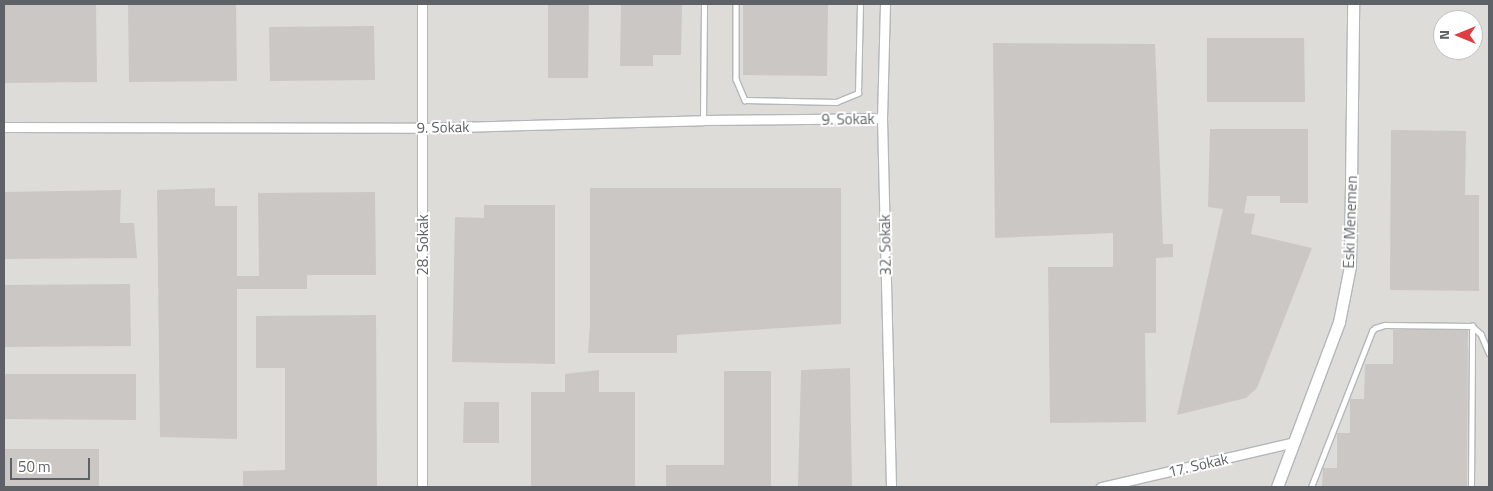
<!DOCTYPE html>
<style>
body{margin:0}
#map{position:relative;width:1493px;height:491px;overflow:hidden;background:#efece6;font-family:"Titillium Web",sans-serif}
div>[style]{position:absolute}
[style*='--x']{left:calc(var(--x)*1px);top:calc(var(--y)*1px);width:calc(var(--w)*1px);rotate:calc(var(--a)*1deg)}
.industrial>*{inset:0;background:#dedcd8}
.building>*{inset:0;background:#cbc7c4}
.roads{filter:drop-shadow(1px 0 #b3b7ba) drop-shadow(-1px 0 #b3b7ba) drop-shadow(0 1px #b3b7ba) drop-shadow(0 -1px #b3b7ba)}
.lane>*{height:4.5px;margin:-2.25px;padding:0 2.25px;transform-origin:2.25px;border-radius:2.25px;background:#fff}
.street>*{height:9px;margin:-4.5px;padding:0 4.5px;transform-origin:4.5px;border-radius:4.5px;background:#fff}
.secondary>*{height:11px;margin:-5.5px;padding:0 5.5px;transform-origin:5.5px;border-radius:5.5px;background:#fff}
span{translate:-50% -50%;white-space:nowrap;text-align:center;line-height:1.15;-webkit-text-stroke:4px #fff;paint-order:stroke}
.street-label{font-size:15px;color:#5e6266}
.frame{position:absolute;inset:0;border:5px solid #5e6266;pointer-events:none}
.north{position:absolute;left:1433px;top:10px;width:50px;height:50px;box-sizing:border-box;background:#fff;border:1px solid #bfc0c2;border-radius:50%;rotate:270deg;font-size:14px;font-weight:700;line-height:20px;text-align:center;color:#5e6266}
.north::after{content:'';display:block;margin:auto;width:18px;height:22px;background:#de3e41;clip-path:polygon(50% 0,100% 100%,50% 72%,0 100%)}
.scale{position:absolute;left:10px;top:458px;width:80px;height:22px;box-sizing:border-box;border:2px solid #5e6266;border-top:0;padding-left:6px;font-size:15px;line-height:18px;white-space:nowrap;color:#5e6266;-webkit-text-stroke:4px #fff;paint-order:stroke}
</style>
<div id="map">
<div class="industrial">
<div style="clip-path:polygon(evenodd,4px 4px,1489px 4px,1489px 487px,4px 487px,4px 4px,1443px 20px,1473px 20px,1473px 50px,1443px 50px,1443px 20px)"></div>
</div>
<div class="building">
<div style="clip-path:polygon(4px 4px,96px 4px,97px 82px,4px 83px)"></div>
<div style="clip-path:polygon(128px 4px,236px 4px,237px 81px,129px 82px)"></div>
<div style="clip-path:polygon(548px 4px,589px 4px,588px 78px,548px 78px)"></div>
<div style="clip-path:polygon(621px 4px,682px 4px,681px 55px,653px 55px,653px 66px,620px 66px)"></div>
<div style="clip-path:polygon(743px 4px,828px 4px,827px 76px,743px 75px)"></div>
<div style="clip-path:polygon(374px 26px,375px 80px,270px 81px,269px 27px)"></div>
<div style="clip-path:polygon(1207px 38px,1304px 38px,1305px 102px,1207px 102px)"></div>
<div style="clip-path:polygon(993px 43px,1155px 44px,1163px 244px,1173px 244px,1173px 257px,1156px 258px,1156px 333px,1145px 333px,1146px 422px,1050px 423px,1048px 267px,1113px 267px,1113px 233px,995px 238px)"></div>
<div style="clip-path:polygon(1210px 129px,1308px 129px,1308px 203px,1280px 203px,1280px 196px,1247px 196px,1244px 213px,1255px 214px,1251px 234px,1312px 248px,1257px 388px,1246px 398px,1177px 415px,1223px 209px,1208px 207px)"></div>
<div style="clip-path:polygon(1391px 130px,1466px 131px,1465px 195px,1479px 195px,1479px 291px,1390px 290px)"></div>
<div style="clip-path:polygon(215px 188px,215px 206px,237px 206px,237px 276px,259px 276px,258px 193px,375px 192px,376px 275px,307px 275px,307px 289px,237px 289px,237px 439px,160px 437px,157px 190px)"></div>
<div style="clip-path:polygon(590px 188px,841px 188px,841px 324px,677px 335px,677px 353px,588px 353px,590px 324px)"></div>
<div style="clip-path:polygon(121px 190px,120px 223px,134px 223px,137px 258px,4px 259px,4px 192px)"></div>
<div style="clip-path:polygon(484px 205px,555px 205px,555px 364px,452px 362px,455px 217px,484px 218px)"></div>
<div style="clip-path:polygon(130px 284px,131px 346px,4px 347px,4px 285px)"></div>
<div style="clip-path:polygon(376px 315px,377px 487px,243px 487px,243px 471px,285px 470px,285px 368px,256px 368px,256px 316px)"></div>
<div style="clip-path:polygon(1393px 330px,1468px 330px,1467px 487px,1322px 487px,1323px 468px,1337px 468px,1337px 433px,1350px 433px,1350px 399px,1364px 399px,1365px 364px,1393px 364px)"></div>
<div style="clip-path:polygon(850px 368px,852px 487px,798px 487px,801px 370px)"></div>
<div style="clip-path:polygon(599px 370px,599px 392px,635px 392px,635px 487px,531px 487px,531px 392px,565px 392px,565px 374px)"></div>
<div style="clip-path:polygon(724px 371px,771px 371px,771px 487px,666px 487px,666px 465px,724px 465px)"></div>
<div style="clip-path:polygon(4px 374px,136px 374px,136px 420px,4px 419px)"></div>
<div style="clip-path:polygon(464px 402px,499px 402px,499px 443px,463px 443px)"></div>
<div style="clip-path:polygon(4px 449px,99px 449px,99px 487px,4px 487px)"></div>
</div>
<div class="roads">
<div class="lane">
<div style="--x:736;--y:4;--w:75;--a:90"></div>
<div style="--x:736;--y:79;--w:23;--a:67"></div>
<div style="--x:745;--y:100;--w:91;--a:1.3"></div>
<div style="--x:836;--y:102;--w:24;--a:-22"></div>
<div style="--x:858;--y:93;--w:89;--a:-88.7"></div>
<div style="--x:703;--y:120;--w:116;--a:-89.5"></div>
<div style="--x:1311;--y:487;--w:168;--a:-68.6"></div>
<div style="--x:1372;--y:331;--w:4;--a:-45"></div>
<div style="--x:1375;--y:328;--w:10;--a:-17"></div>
<div style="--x:1385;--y:325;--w:87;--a:0.7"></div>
<div style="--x:1472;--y:326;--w:12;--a:42"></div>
<div style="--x:1481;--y:334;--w:21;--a:67"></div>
<div style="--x:1471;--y:487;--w:161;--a:-89.6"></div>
</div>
<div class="street">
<div style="--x:422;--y:4;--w:483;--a:90"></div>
<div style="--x:885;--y:4;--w:114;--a:91.5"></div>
<div style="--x:882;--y:118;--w:369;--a:88.6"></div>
<div style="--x:4;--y:127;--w:419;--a:0.1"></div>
<div style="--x:423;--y:128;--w:280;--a:-1.6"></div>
<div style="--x:703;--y:120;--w:179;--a:-0.6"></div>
<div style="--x:1101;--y:487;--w:198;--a:-13.1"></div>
</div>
<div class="secondary">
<div style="--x:1277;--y:487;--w:176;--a:-69.4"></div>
<div style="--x:1339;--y:322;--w:57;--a:-78.9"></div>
<div style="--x:1350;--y:266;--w:262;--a:-89.3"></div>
</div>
</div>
<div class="street-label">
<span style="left:848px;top:119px;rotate:-1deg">9. Sokak</span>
<span style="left:443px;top:127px;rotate:-1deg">9. Sokak</span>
<span style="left:1350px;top:222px;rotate:-88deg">Eski Menemen</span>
<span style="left:423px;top:245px;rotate:-90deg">28. Sokak</span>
<span style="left:885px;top:245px;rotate:-91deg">32. Sokak</span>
<span style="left:1198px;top:465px;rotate:-13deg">17. Sokak</span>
</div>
<div class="frame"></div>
<div class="north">N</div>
<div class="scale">50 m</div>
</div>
